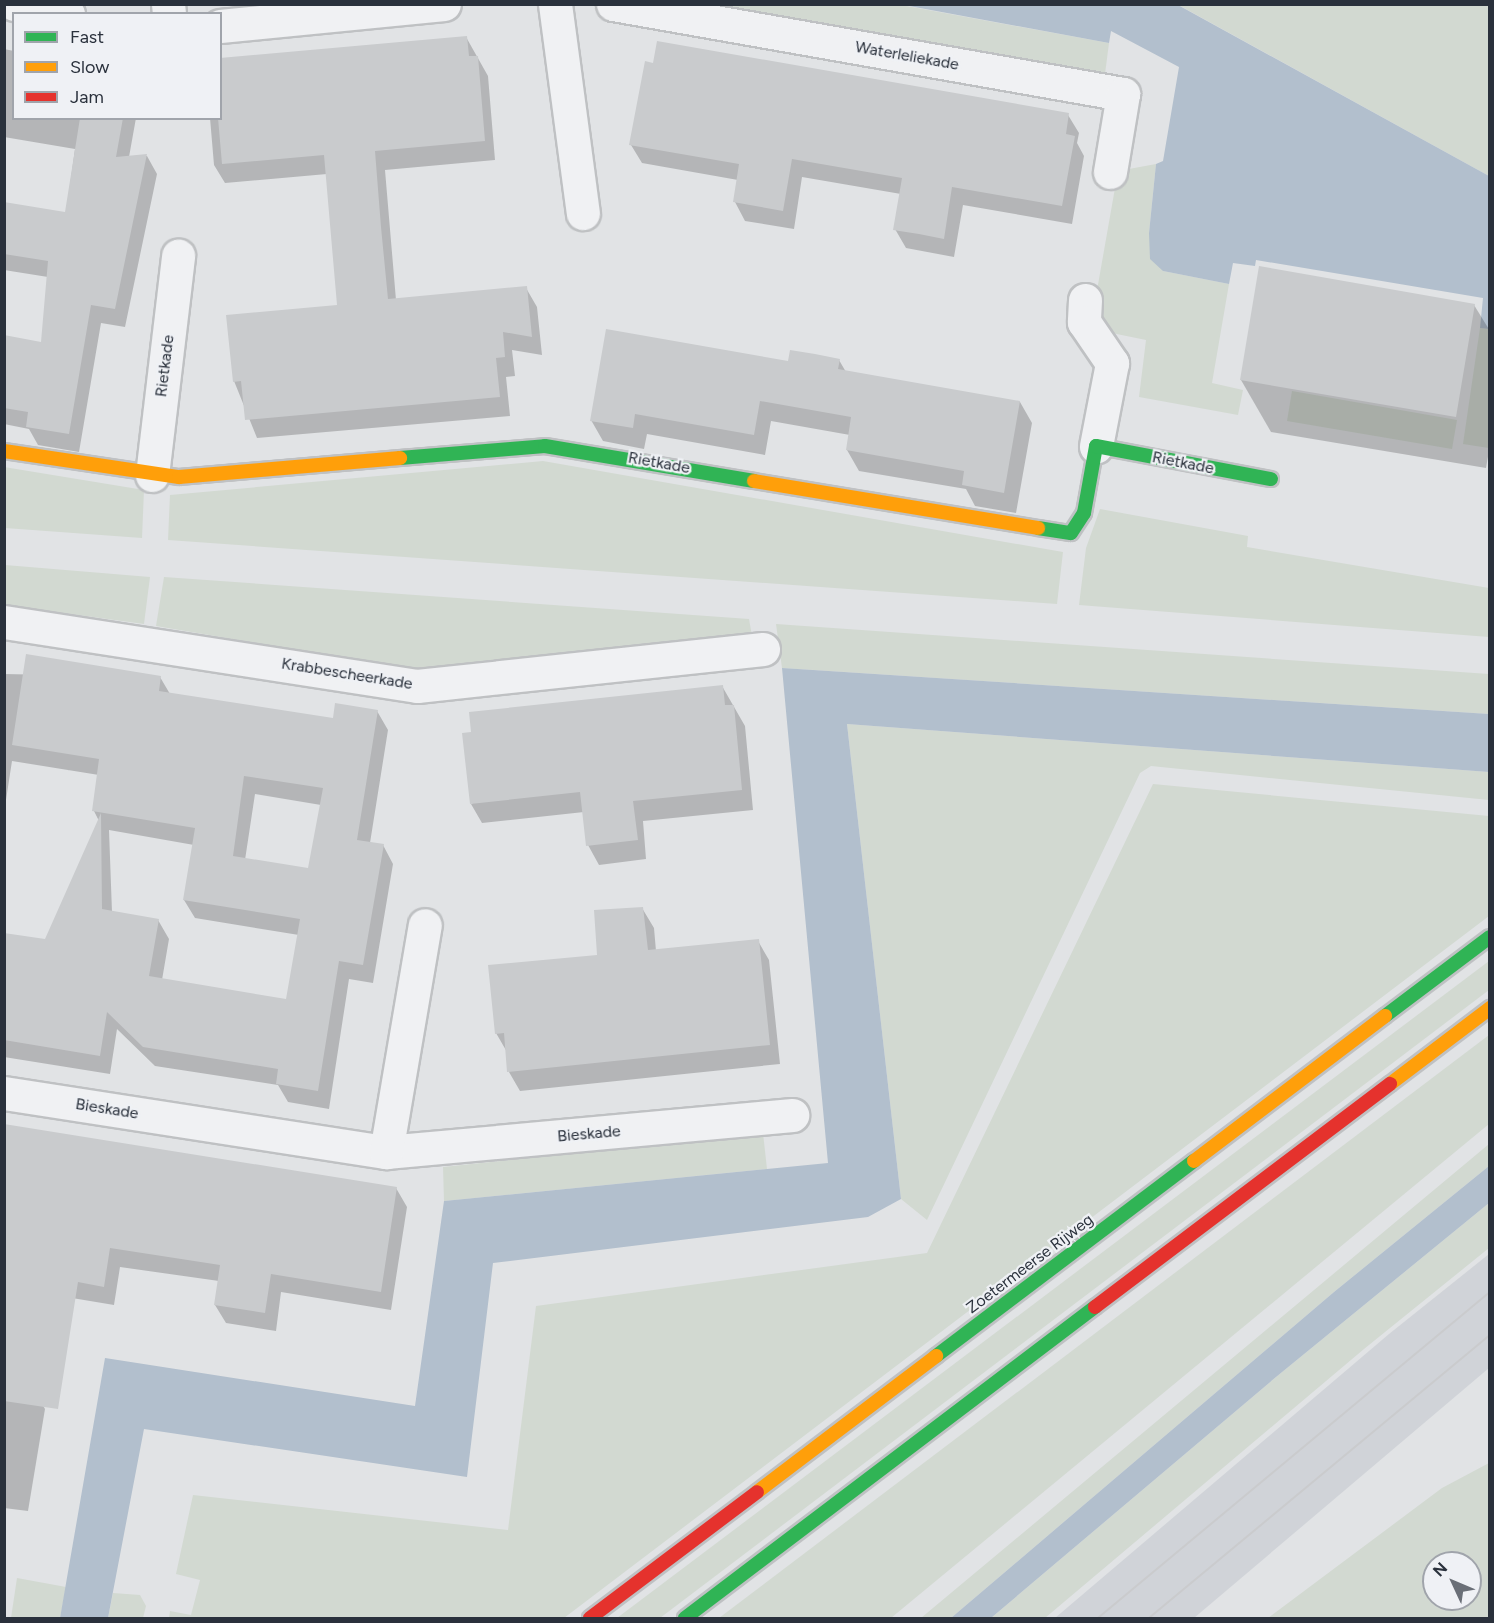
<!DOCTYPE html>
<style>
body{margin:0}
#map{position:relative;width:1494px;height:1623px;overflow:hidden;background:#e1e3e5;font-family:Figtree,sans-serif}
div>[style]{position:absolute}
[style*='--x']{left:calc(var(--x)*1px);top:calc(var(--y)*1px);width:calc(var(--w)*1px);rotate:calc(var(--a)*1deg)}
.built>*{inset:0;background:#d0d3d8}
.green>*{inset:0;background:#d2d9d1}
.water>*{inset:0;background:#b2bfcd}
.shadow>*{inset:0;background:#0003}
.building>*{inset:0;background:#c9cbcd}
.roads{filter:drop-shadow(2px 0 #bfc1c3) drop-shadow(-2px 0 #bfc1c3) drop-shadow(0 2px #bfc1c3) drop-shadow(0 -2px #bfc1c3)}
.street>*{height:33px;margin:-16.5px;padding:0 16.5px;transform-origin:16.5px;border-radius:16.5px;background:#f0f1f3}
.fast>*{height:14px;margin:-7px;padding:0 7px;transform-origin:7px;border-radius:7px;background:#30b455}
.slow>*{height:14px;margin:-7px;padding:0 7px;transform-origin:7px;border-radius:7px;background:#ff9f0a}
.jam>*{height:14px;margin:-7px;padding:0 7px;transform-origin:7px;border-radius:7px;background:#e5322d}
.tram>*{height:1.5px;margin:-0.75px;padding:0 0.75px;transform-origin:0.75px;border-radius:0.75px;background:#cacbcd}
span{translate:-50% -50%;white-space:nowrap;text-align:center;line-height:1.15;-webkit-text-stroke:4.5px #eff1f5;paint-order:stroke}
.street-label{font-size:16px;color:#2a313c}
.frame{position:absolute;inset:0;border:6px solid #2a313c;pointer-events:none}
.legend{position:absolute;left:12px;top:12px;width:210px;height:108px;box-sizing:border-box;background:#eff1f5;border:2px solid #a0a4ab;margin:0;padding:8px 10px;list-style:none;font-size:18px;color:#2a313c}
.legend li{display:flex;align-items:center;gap:12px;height:30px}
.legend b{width:30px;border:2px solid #a0a4ab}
.north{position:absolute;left:1422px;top:1551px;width:60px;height:60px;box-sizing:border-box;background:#eff1f5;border:2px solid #a0a4ab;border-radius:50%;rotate:314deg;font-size:16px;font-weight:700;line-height:24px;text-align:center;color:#2a313c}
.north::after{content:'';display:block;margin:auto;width:21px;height:27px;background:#6a6f77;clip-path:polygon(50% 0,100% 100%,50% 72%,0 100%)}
</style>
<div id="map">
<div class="built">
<div style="clip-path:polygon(1489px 1254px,1489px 1368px,1194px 1618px,1055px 1618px,1389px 1334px)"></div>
</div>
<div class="green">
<div style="clip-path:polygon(714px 5px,901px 5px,1109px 43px,1105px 74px)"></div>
<div style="clip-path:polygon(1178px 5px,1489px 5px,1489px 176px,1184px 8px)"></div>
<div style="clip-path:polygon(1156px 164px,1149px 233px,1163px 271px,1229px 284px,1212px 383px,1243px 390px,1238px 415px,1139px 397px,1146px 340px,1107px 332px,1093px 313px,1118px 171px)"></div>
<div style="clip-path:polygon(1480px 328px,1489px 329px,1489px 448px,1463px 444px)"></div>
<div style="clip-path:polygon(1292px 391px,1457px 420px,1452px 449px,1287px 421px)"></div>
<div style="clip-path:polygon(543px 461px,1063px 552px,1057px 604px,168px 540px,170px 495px)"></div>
<div style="clip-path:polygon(4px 467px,144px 490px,142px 538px,5px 528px)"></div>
<div style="clip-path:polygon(1100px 509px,1248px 536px,1247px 547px,1489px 588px,1489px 637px,1079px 605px,1086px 548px)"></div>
<div style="clip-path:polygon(5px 565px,150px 577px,144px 624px,5px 605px)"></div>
<div style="clip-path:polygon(164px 577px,749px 619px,752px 636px,422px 671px,156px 626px)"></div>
<div style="clip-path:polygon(776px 624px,1489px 674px,1489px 714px,782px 668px)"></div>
<div style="clip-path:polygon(847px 724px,1489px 772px,1489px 800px,1151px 766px,1140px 773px,927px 1220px,901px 1199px)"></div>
<div style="clip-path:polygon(1153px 784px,1489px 816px,1489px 916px,564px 1618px,169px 1618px,170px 1611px,191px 1615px,200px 1580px,176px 1574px,193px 1495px,508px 1530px,536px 1306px,927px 1253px)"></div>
<div style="clip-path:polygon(1489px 961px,1489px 990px,660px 1618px,617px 1618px)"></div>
<div style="clip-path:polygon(1489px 1035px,1489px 1124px,891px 1618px,719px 1618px)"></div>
<div style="clip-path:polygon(763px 1133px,767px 1169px,444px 1201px,443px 1167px)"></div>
<div style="clip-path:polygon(1489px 1144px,1489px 1166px,1334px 1292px,951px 1618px,921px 1618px)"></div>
<div style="clip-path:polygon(1489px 1203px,1489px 1248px,1364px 1349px,1045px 1618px,991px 1618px,1276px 1377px)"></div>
<div style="clip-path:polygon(evenodd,1489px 1463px,1489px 1618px,1268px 1618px,1442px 1488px,1489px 1463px,1434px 1563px,1470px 1563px,1470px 1599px,1434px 1599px,1434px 1563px)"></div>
<div style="clip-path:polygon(17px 1578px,66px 1587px,60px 1618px,11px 1618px)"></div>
<div style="clip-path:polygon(113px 1593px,140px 1595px,146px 1606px,143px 1618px,108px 1618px)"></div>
</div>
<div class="water">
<div style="clip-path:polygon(904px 5px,1178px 5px,1489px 176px,1489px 329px,1480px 328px,1483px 298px,1256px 260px,1255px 266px,1233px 263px,1229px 284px,1163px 271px,1150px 259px,1149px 233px,1156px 164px,1163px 161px,1179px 67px,1111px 31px,1109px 43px)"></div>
<div style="clip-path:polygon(782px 668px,1489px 714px,1489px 772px,847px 724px,901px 1199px,868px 1217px,493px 1263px,467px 1477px,144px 1429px,108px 1618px,60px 1618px,105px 1358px,415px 1406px,444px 1201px,828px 1163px)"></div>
<div style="clip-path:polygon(1489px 1166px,1489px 1203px,1276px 1377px,991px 1618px,951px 1618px,1334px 1292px)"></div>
</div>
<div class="shadow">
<div style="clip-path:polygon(466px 37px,488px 76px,495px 160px,385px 170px,396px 300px,526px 288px,537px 307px,542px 355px,512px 350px,515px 376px,506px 377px,510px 416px,257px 438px,234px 381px,339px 306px,327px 174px,225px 183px,214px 165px,210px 118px,220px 118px)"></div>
<div style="clip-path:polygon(4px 49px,14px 51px,14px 118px,136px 118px,129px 157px,147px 156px,157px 174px,125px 327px,101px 323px,79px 452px,38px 445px,29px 429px,4px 424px,4px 337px,42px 344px,48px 277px,4px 270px,4px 203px,66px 214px,75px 149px,4px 137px)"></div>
<div style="clip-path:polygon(1068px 115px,1079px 133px,1077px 143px,1084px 156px,1072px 224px,963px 205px,954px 257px,906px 248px,895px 229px,901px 194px,802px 177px,794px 229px,745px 221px,735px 202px,738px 180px,642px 163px,631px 145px)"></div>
<div style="clip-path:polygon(1474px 305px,1490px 331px,1490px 445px,1486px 468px,1271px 432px,1241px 380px)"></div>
<div style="clip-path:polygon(839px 360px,846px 372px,1020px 402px,1032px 423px,1016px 513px,975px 506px,966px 489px,859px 471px,847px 450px,850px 435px,771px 421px,765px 455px,647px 434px,644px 449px,603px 441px,591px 420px,789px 363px)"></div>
<div style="clip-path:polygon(evenodd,4px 674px,160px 677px,170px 694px,335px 720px,377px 711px,388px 730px,370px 843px,383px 845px,393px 864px,373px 983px,349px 979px,329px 1109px,288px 1102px,278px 1085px,155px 1066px,117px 1029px,110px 1074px,4px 1057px,4px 947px,51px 954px,99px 821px,94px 811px,99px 775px,12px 761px,4px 813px,4px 674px,255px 794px,321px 805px,310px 870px,245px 860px,255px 794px,4px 674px,109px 830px,194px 845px,184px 900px,195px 918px,299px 935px,287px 1000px,162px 980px,169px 939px,158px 920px,112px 912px,109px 830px)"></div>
<div style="clip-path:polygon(722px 686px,745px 726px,753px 810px,643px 821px,646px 859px,599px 865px,588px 845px,584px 812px,482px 823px,471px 804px)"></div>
<div style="clip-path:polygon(642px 908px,654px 928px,656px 951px,758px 941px,769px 960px,780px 1064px,520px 1091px,509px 1072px,507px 1052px,496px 1033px,599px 957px)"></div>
<div style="clip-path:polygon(396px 1188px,407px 1207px,391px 1310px,281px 1292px,276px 1331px,226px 1323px,215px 1305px,219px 1281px,120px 1267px,114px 1305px,66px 1297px,58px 1256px)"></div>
<div style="clip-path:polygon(4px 1385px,34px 1390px,45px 1409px,28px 1511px,4px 1508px)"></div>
</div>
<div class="building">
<div style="clip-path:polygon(467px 36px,469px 56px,478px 56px,485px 141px,375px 151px,381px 227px,388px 299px,527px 286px,532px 337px,503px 332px,505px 357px,496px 358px,500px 397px,245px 420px,241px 381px,233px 382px,226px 315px,337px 305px,324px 155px,222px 164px,218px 118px,220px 58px)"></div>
<div style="clip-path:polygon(657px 41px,1069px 113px,1066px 134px,1075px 136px,1062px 206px,952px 187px,944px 239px,919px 234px,893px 230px,902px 178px,792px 159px,783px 211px,733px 202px,739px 164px,629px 145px,645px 61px,653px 63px)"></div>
<div style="clip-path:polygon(80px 118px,123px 118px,116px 157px,147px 154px,115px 309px,91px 305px,69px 434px,26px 427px,28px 412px,4px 408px,4px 335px,41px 342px,48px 261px,4px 254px,4px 202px,65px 212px)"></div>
<div style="clip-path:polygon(1259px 266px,1475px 304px,1456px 417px,1240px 380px)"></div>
<div style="clip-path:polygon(606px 329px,788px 361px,790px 350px,815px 354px,840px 359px,838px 369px,1020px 401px,1004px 493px,962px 485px,964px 471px,846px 450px,851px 417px,760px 401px,754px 435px,635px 414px,633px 428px,590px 421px)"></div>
<div style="clip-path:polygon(evenodd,26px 654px,161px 676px,159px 691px,333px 718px,335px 703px,378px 710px,357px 840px,384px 844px,363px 965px,339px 961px,318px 1091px,276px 1084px,278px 1069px,143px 1047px,107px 1012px,100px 1056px,4px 1040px,4px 933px,45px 939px,101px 813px,102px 909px,159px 919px,149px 976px,286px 999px,300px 919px,183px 900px,195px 828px,92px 811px,99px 759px,12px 745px,26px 654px,244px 776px,323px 788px,308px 868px,233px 856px,244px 776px)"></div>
<div style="clip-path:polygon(723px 685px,725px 705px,734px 705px,742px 790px,633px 801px,638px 840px,586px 846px,580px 792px,470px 804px,462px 733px,471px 732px,469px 712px)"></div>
<div style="clip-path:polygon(643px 907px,648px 950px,759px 939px,770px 1045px,507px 1072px,504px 1033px,495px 1034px,488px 965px,597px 955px,594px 910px)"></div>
<div style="clip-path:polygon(4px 1124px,397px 1187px,381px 1292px,271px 1274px,265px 1313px,214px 1305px,220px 1265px,110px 1248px,104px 1287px,78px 1282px,58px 1409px,4px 1401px)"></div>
</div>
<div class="roads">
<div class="street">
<div style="--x:14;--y:4;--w:55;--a:10.5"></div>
<div style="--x:168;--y:4;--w:10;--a:84"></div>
<div style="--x:555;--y:4;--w:211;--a:82.4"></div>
<div style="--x:613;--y:4;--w:518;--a:10.01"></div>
<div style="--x:1123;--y:94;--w:79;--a:99.5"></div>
<div style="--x:220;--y:26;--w:225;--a:-5.6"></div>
<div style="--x:1085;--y:300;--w:22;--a:93"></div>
<div style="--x:1084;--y:322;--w:50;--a:55.7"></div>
<div style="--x:1112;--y:363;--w:85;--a:100.9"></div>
<div style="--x:152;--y:475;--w:221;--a:-83.2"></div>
<div style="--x:4;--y:622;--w:418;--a:8.8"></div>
<div style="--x:417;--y:686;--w:348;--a:-6.1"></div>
<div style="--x:4;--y:1093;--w:387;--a:8.8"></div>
<div style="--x:386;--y:1152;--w:408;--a:-5.2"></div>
<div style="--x:386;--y:1152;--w:230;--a:-80.3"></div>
</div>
<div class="fast">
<div style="--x:400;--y:458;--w:145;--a:-4.7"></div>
<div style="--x:545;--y:446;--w:212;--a:9.5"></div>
<div style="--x:1038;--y:528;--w:33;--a:9"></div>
<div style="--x:1071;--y:533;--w:24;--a:-57"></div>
<div style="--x:1084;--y:513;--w:68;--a:-79.8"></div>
<div style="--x:1096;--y:446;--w:178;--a:10.7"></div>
<div style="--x:1385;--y:1016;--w:131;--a:-37"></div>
<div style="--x:936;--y:1356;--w:323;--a:-37.1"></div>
<div style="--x:685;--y:1618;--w:515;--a:-37.18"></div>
</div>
<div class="slow">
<div style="--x:4;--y:451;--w:177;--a:8.5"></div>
<div style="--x:179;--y:477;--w:222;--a:-4.9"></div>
<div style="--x:754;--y:481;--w:288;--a:9.4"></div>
<div style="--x:1390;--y:1084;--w:126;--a:-37.2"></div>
<div style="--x:1194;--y:1161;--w:240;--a:-37.2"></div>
<div style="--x:757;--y:1492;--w:225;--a:-37.2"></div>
</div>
<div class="jam">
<div style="--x:1095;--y:1307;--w:370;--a:-37.1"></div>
<div style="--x:590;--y:1618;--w:209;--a:-37"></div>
</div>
</div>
<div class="tram">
<div style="--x:1098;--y:1618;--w:510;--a:-39.75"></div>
<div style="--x:1149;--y:1618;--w:443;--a:-39.7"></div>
</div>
<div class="street-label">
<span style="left:907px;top:56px;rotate:10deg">Waterleliekade</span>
<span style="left:165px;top:366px;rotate:-83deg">Rietkade</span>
<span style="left:659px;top:463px;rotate:10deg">Rietkade</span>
<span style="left:1183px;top:463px;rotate:11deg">Rietkade</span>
<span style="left:347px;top:674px;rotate:9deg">Krabbescheerkade</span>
<span style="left:107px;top:1109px;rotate:9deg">Bieskade</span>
<span style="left:589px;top:1134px;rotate:-5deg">Bieskade</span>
<span style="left:1030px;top:1264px;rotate:-37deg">Zoetermeerse Rijweg</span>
</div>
<div class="frame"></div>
<ul class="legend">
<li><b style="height:8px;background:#30b455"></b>Fast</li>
<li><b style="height:8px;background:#ff9f0a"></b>Slow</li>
<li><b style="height:8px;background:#e5322d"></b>Jam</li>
</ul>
<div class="north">N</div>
</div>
